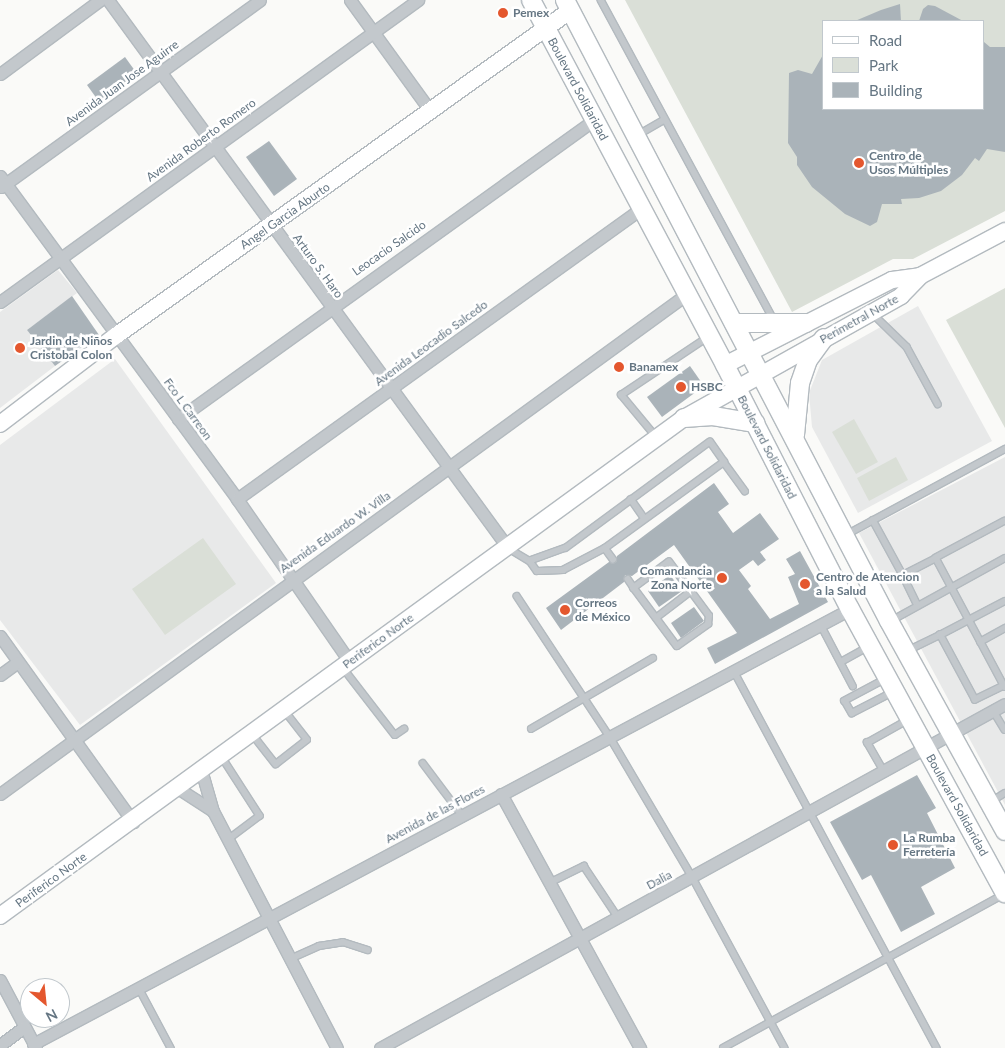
<!DOCTYPE html>
<meta charset="utf-8">
<style>
body{margin:0}
#map{position:relative;width:1005px;height:1048px;overflow:hidden;background:#fafaf8;font-family:Lato,sans-serif}
div>[style]{position:absolute}
[style*='--x']{left:calc(var(--x)*1px);top:calc(var(--y)*1px);width:calc(var(--w)*1px);rotate:calc(var(--a)*1deg)}
.built>*{inset:0;background:#e8e9e9}
.green>*{inset:0;background:#dadfd7}
.building>*{inset:0;background:#aab3b9}
.roads{filter:drop-shadow(1px 0 #b3babf) drop-shadow(-1px 0 #b3babf) drop-shadow(0 1px #b3babf) drop-shadow(0 -1px #b3babf)}
.lane>*{height:5.5px;margin:-2.75px;padding:0 2.75px;transform-origin:2.75px;border-radius:2.75px;background:#c3c8cc}
.street>*{height:11px;margin:-5.5px;padding:0 5.5px;transform-origin:5.5px;border-radius:5.5px;background:#c3c8cc}
.secondary>*{height:16px;margin:-8px;padding:0 8px;transform-origin:8px;border-radius:8px;background:#fff}
.primary>*{height:18px;margin:-9px;padding:0 9px;transform-origin:9px;border-radius:9px;background:#fff}
.dots>*{width:14px;height:14px;translate:-50% -50%;box-sizing:border-box;border:2px solid #fff;border-radius:50%}
span{translate:-50% -50%;white-space:nowrap;text-align:center;line-height:1.15;-webkit-text-stroke:5px #fff;paint-order:stroke}
.poi-label{font-size:12px;color:#657683;font-weight:700}
.left{translate:0 -50%;text-align:left}
.right{translate:-100% -50%;text-align:right}
.street-label{font-size:12px;color:#657683}
.legend{position:absolute;left:822px;top:20px;width:162px;height:90px;box-sizing:border-box;background:#fff;border:1px solid #c1c8cd;margin:0;padding:6px 9px;list-style:none;font-size:15px;color:#657683}
.legend li{display:flex;align-items:center;gap:10px;height:25px}
.legend b{width:25px;border:1px solid #c1c8cd}
.north{position:absolute;left:20px;top:978px;width:50px;height:50px;box-sizing:border-box;background:#fff;border:1px solid #c1c8cd;border-radius:50%;rotate:152deg;font-size:14px;font-weight:700;line-height:20px;text-align:center;color:#657683}
.north::after{content:'';display:block;margin:auto;width:18px;height:22px;background:#e4572e;clip-path:polygon(50% 0,100% 100%,50% 72%,0 100%)}
</style>
<div id="map">
<div class="built">
<div style="clip-path:polygon(58px 270px,77px 293px,27px 330px,55px 366px,0 408px,0 312px)"></div>
<div style="clip-path:polygon(918px 306px,992px 441px,858px 513px,812px 427px,809px 393px,822px 360px)"></div>
<div style="clip-path:polygon(115px 359px,276px 583px,80px 725px,0 620px,0 445px)"></div>
<div style="clip-path:polygon(1005px 457px,1005px 805px,859px 533px)"></div>
</div>
<div class="green">
<div style="clip-path:polygon(evenodd,625px 0,1005px 0,1005px 211px,913px 259px,893px 259px,792px 312px,625px 0,824px 21px,984px 21px,984px 109px,824px 109px,824px 21px)"></div>
<div style="clip-path:polygon(1005px 288px,1005px 428px,946px 320px)"></div>
<div style="clip-path:polygon(854px 419px,878px 462px,856px 474px,832px 432px)"></div>
<div style="clip-path:polygon(896px 457px,908px 480px,869px 501px,857px 478px)"></div>
<div style="clip-path:polygon(203px 538px,236px 584px,165px 635px,132px 589px)"></div>
</div>
<div class="building">
<div style="clip-path:polygon(900px 4px,901px 21px,855px 21px,881px 10px)"></div>
<div style="clip-path:polygon(928px 5px,935px 6px,963px 21px,919px 21px,923px 9px)"></div>
<div style="clip-path:polygon(984px 42px,990px 47px,1005px 47px,1005px 152px,987px 149px,979px 161px,975px 158px,962px 175px,941px 191px,919px 198px,901px 199px,902px 204px,882px 204px,877px 222px,870px 226px,845px 214px,812px 187px,797px 165px,797px 157px,788px 143px,789px 73px,798px 70px,812px 74px,824px 53px,824px 109px,984px 109px)"></div>
<div style="clip-path:polygon(125px 57px,138px 75px,100px 103px,87px 85px)"></div>
<div style="clip-path:polygon(269px 141px,297px 179px,274px 196px,246px 157px)"></div>
<div style="clip-path:polygon(72px 296px,99px 335px,55px 366px,27px 330px)"></div>
<div style="clip-path:polygon(690px 366px,704px 386px,662px 417px,647px 397px)"></div>
<div style="clip-path:polygon(714px 483px,729px 504px,718px 512px,733px 533px,760px 513px,779px 539px,760px 552px,766px 560px,758px 566px,753px 560px,739px 570px,751px 586px,748px 589px,770px 619px,799px 604px,788px 577px,795px 574px,786px 559px,800px 551px,828px 602px,715px 664px,707px 648px,737px 633px,674px 545px,632px 576px,625px 575px,624px 582px,561px 630px,546px 608px,609px 562px,616px 562px,617px 556px)"></div>
<div style="clip-path:polygon(670px 575px,682px 591px,659px 607px,648px 591px)"></div>
<div style="clip-path:polygon(694px 607px,704px 621px,681px 638px,671px 623px)"></div>
<div style="clip-path:polygon(917px 775px,936px 808px,927px 813px,955px 868px,921px 887px,935px 914px,901px 932px,871px 875px,862px 880px,830px 822px)"></div>
</div>
<div class="roads">
<div class="lane">
<div style="--x:601;--y:0;--w:364;--a:61.6"></div>
<div style="--x:638;--y:135;--w:30;--a:-30"></div>
<div style="--x:873;--y:314;--w:47;--a:44.1"></div>
<div style="--x:907;--y:347;--w:65;--a:61.5"></div>
<div style="--x:655;--y:436;--w:53;--a:-129.7"></div>
<div style="--x:621;--y:395;--w:105;--a:-33.7"></div>
<div style="--x:724;--y:462;--w:36;--a:54"></div>
<div style="--x:631;--y:499;--w:24;--a:55"></div>
<div style="--x:873;--y:520;--w:63;--a:61.4"></div>
<div style="--x:903;--y:575;--w:37;--a:-27"></div>
<div style="--x:1005;--y:521;--w:78;--a:151.8"></div>
<div style="--x:936;--y:558;--w:146;--a:61.9"></div>
<div style="--x:846;--y:535;--w:181;--a:-28.4"></div>
<div style="--x:508;--y:548;--w:26;--a:31"></div>
<div style="--x:530;--y:561;--w:12;--a:55"></div>
<div style="--x:537;--y:571;--w:26;--a:-2"></div>
<div style="--x:563;--y:570;--w:47;--a:-27.6"></div>
<div style="--x:605;--y:548;--w:147;--a:-35.9"></div>
<div style="--x:724;--y:462;--w:24;--a:-125"></div>
<div style="--x:710;--y:442;--w:179;--a:143.6"></div>
<div style="--x:566;--y:548;--w:38;--a:160"></div>
<div style="--x:605;--y:548;--w:14;--a:54"></div>
<div style="--x:903;--y:575;--w:34;--a:64"></div>
<div style="--x:628;--y:579;--w:11;--a:56"></div>
<div style="--x:634;--y:588;--w:72;--a:53.4"></div>
<div style="--x:677;--y:646;--w:38;--a:-35"></div>
<div style="--x:708;--y:624;--w:8;--a:-83"></div>
<div style="--x:709;--y:616;--w:67;--a:-126.5"></div>
<div style="--x:669;--y:562;--w:44;--a:143.4"></div>
<div style="--x:517;--y:596;--w:169;--a:56.6"></div>
<div style="--x:610;--y:737;--w:164;--a:59.5"></div>
<div style="--x:693;--y:878;--w:193;--a:61.6"></div>
<div style="--x:656;--y:618;--w:44;--a:-37.6"></div>
<div style="--x:891;--y:621;--w:130;--a:-28.9"></div>
<div style="--x:821;--y:625;--w:69;--a:62.3"></div>
<div style="--x:980;--y:642;--w:29;--a:-29"></div>
<div style="--x:909;--y:650;--w:34;--a:-26"></div>
<div style="--x:841;--y:662;--w:31;--a:-29"></div>
<div style="--x:344;--y:669;--w:83;--a:52.3"></div>
<div style="--x:395;--y:735;--w:11;--a:-34"></div>
<div style="--x:734;--y:671;--w:428;--a:61.7"></div>
<div style="--x:886;--y:679;--w:47;--a:151.8"></div>
<div style="--x:845;--y:701;--w:14;--a:60"></div>
<div style="--x:852;--y:713;--w:46;--a:-27.1"></div>
<div style="--x:1004;--y:686;--w:32;--a:154"></div>
<div style="--x:975;--y:700;--w:74;--a:-118.3"></div>
<div style="--x:940;--y:635;--w:73;--a:-27.6"></div>
<div style="--x:993;--y:710;--w:23;--a:59"></div>
<div style="--x:531;--y:729;--w:141;--a:-30.2"></div>
<div style="--x:253;--y:735;--w:37;--a:52"></div>
<div style="--x:276;--y:764;--w:39;--a:-38"></div>
<div style="--x:307;--y:740;--w:37;--a:-128"></div>
<div style="--x:222;--y:757;--w:70;--a:57.2"></div>
<div style="--x:260;--y:816;--w:40;--a:143"></div>
<div style="--x:423;--y:763;--w:65;--a:53.1"></div>
<div style="--x:884;--y:772;--w:34;--a:-120"></div>
<div style="--x:867;--y:743;--w:47;--a:-29.3"></div>
<div style="--x:992;--y:801;--w:15;--a:-32"></div>
<div style="--x:549;--y:883;--w:39;--a:-26"></div>
<div style="--x:584;--y:866;--w:61;--a:56.3"></div>
<div style="--x:290;--y:959;--w:32;--a:-24"></div>
<div style="--x:319;--y:946;--w:24;--a:-9"></div>
<div style="--x:343;--y:942;--w:26;--a:18"></div>
<div style="--x:139;--y:988;--w:68;--a:61.9"></div>
<div style="--x:723;--y:1048;--w:320;--a:-28.7"></div>
</div>
<div class="street">
<div style="--x:108;--y:0;--w:678;--a:53.87"></div>
<div style="--x:350;--y:0;--w:138;--a:54.1"></div>
<div style="--x:0;--y:74;--w:124;--a:-36.5"></div>
<div style="--x:0;--y:176;--w:401;--a:53.7"></div>
<div style="--x:237;--y:499;--w:198;--a:55.3"></div>
<div style="--x:1;--y:187;--w:319;--a:-35.8"></div>
<div style="--x:0;--y:302;--w:516;--a:-35.85"></div>
<div style="--x:178;--y:419;--w:512;--a:-35.71"></div>
<div style="--x:237;--y:499;--w:497;--a:-35.7"></div>
<div style="--x:0;--y:636;--w:229;--a:54.4"></div>
<div style="--x:0;--y:675;--w:22;--a:-36"></div>
<div style="--x:202;--y:773;--w:40;--a:74"></div>
<div style="--x:213;--y:811;--w:267;--a:62.4"></div>
<div style="--x:179;--y:789;--w:40;--a:32.9"></div>
<div style="--x:0;--y:794;--w:850;--a:-36.05"></div>
<div style="--x:501;--y:794;--w:290;--a:61.3"></div>
<div style="--x:0;--y:980;--w:77;--a:62.1"></div>
<div style="--x:33;--y:1044;--w:926;--a:-28.03"></div>
<div style="--x:0;--y:1045;--w:30;--a:-37"></div>
<div style="--x:380;--y:1048;--w:713;--a:-28.83"></div>
</div>
<div class="secondary">
<div style="--x:725;--y:365;--w:187;--a:-27"></div>
<div style="--x:892;--y:280;--w:28;--a:-8"></div>
<div style="--x:0;--y:424;--w:147;--a:-37.3"></div>
<div style="--x:117;--y:335;--w:558;--a:-35.6"></div>
<div style="--x:0;--y:916;--w:846;--a:-36.06"></div>
<div style="--x:684;--y:418;--w:249;--a:-29.3"></div>
<div style="--x:901;--y:296;--w:28;--a:-46"></div>
<div style="--x:920;--y:276;--w:96;--a:-27.9"></div>
</div>
<div class="primary">
<div style="--x:531;--y:0;--w:413;--a:62"></div>
<div style="--x:725;--y:365;--w:274;--a:62.9"></div>
<div style="--x:850;--y:609;--w:324;--a:61.4"></div>
<div style="--x:565;--y:0;--w:700;--a:62.45"></div>
<div style="--x:889;--y:621;--w:240;--a:61.1"></div>
<div style="--x:734;--y:323;--w:72;--a:0"></div>
<div style="--x:684;--y:418;--w:29;--a:-4"></div>
<div style="--x:713;--y:416;--w:43;--a:9.5"></div>
<div style="--x:795;--y:435;--w:52;--a:-84.5"></div>
<div style="--x:800;--y:383;--w:24;--a:-71"></div>
<div style="--x:808;--y:360;--w:27;--a:-54"></div>
</div>
</div>
<div class="dots">
<div style="left:503px;top:13px;background:#e4572e"></div>
<div style="left:859px;top:163px;background:#e4572e"></div>
<div style="left:20px;top:348px;background:#e4572e"></div>
<div style="left:619px;top:367px;background:#e4572e"></div>
<div style="left:681px;top:387px;background:#e4572e"></div>
<div style="left:722px;top:578px;background:#e4572e"></div>
<div style="left:805px;top:584px;background:#e4572e"></div>
<div style="left:565px;top:610px;background:#e4572e"></div>
<div style="left:893px;top:845px;background:#e4572e"></div>
</div>
<div class="poi-label">
<span class="left" style="left:513px;top:13px">Pemex</span>
<span class="left" style="left:869px;top:163px">Centro de<br>Usos Múltiples</span>
<span class="left" style="left:30px;top:348px">Jardin de Niños<br>Cristobal Colon</span>
<span class="left" style="left:629px;top:367px">Banamex</span>
<span class="left" style="left:691px;top:387px">HSBC</span>
<span class="right" style="left:712px;top:578px">Comandancia<br>Zona Norte</span>
<span class="left" style="left:816px;top:584px">Centro de Atencion<br>a la Salud</span>
<span class="left" style="left:575px;top:610px">Correos<br>de México</span>
<span class="left" style="left:903px;top:845px">La Rumba<br>Ferretería</span>
</div>
<div class="street-label">
<span style="left:122px;top:83px;rotate:-36deg">Avenida Juan Jose Aguirre</span>
<span style="left:578px;top:89px;rotate:62deg">Boulevard Solidaridad</span>
<span style="left:201px;top:140px;rotate:-36deg">Avenida Roberto Romero</span>
<span style="left:285px;top:216px;rotate:-35deg">Angel Garcia Aburto</span>
<span style="left:389px;top:248px;rotate:-35deg">Leocacio Salcido</span>
<span style="left:318px;top:266px;rotate:54deg">Arturo S. Haro</span>
<span style="left:859px;top:319px;rotate:-29deg">Perimetral Norte</span>
<span style="left:431px;top:343px;rotate:-36deg">Avenida Leocadio Salcedo</span>
<span style="left:188px;top:409px;rotate:54deg">Fco L Carreon</span>
<span style="left:767px;top:447px;rotate:63deg">Boulevard Solidaridad</span>
<span style="left:335px;top:532px;rotate:-35deg">Avenida Eduardo W. Villa</span>
<span style="left:378px;top:641px;rotate:-36deg">Periferico Norte</span>
<span style="left:957px;top:805px;rotate:61deg">Boulevard Solidaridad</span>
<span style="left:435px;top:814px;rotate:-28deg">Avenida de las Flores</span>
<span style="left:51px;top:880px;rotate:-36deg">Periferico Norte</span>
<span style="left:659px;top:880px;rotate:-28deg">Dalia</span>
</div>
<ul class="legend">
<li><b style="height:6px;background:#fff"></b>Road</li>
<li><b style="height:14px;background:#dadfd7"></b>Park</li>
<li><b style="height:14px;background:#aab3b9"></b>Building</li>
</ul>
<div class="north">N</div>
</div>
